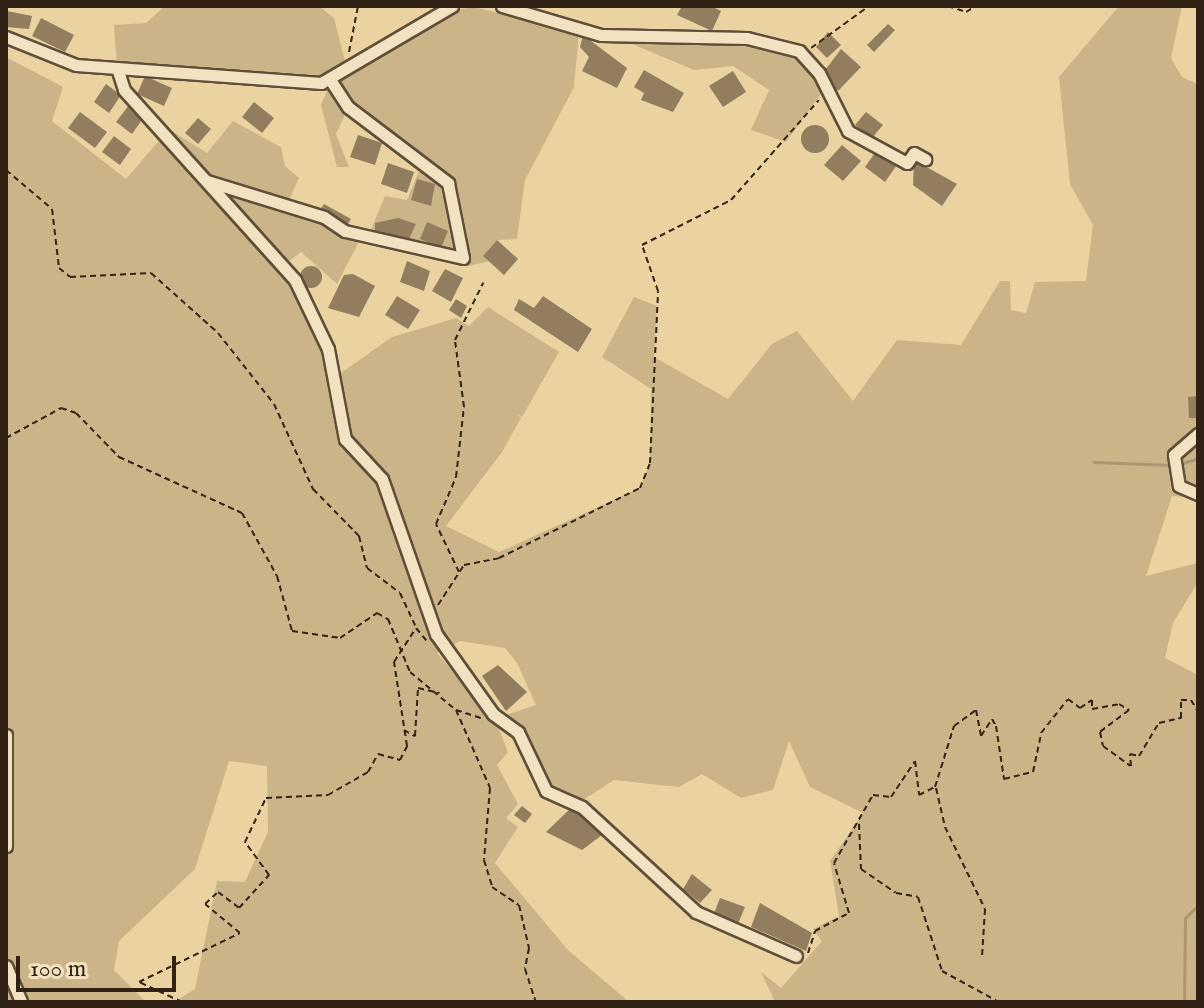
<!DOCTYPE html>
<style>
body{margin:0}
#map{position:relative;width:1204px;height:1008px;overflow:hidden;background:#ebd2a1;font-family:"IM FELL English",serif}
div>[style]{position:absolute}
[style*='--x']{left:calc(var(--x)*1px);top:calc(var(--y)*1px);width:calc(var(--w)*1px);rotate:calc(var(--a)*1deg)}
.green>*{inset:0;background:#ccb489}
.stream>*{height:3px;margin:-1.5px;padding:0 1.5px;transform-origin:1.5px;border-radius:1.5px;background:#ac9671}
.building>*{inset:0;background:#927e5e}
.round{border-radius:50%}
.path>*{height:2px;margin-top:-1px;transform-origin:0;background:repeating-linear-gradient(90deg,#322215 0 6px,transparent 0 10px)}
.roads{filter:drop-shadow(2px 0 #604e38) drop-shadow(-2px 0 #604e38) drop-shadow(0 2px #604e38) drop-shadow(0 -2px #604e38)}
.minor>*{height:11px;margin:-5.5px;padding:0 5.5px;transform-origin:5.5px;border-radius:5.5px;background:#f2e2c2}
span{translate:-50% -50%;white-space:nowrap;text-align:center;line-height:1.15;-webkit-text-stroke:8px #f2e2c2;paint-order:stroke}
.frame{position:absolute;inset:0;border:8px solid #322215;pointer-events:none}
.scale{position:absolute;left:16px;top:956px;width:160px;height:36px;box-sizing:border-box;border:4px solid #322215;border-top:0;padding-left:10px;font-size:24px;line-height:28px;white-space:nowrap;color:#322215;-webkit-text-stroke:6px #f2e2c2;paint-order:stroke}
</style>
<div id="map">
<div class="green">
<div style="clip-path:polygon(165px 6px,319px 6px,334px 18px,347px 69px,450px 11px,473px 7px,579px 32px,574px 87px,525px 180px,517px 239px,497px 240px,483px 256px,489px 261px,469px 266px,463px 258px,368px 237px,385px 196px,407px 200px,422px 164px,348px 108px,336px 134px,349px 167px,337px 167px,321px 105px,331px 81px,117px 68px,114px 25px,146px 23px)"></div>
<div style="clip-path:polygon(1119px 6px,1182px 6px,1171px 58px,1182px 77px,1198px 84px,1198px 498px,1172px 496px,1146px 576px,1198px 563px,1198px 582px,1173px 623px,1165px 658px,1198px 675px,1198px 1002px,775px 1002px,761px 972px,781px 988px,822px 941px,813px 929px,839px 916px,830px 861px,863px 813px,810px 787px,789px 741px,773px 790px,741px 798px,702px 774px,679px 787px,614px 780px,577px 804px,553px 795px,503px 716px,536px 705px,517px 663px,505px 648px,460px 641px,437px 653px,496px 722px,508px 752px,497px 765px,518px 804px,506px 818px,518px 827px,495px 863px,568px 950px,629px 1002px,174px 1002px,195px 989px,217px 881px,245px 882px,268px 832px,267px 766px,229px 761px,195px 869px,119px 941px,114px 970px,146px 1002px,6px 1002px,6px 57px,63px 87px,52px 121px,126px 179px,169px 129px,207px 153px,233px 121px,281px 147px,285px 166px,299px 178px,286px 207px,362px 236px,337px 284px,301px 252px,283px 266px,334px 378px,392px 337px,456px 318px,469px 326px,488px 307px,559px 352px,522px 417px,515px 412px,521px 418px,502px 452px,446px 526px,499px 552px,640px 488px,650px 463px,651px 389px,602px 357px,634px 297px,657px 306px,654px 357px,728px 399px,772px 344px,797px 331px,853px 401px,897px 340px,961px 345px,1000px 281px,1010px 281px,1011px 310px,1026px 313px,1035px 282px,1086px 281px,1093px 225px,1070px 184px,1059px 77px)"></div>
<div style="clip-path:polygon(618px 38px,771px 48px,805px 58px,821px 94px,786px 142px,751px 130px,769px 90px,733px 66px,694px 70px)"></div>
</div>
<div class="stream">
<div style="--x:1094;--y:462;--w:79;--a:2.2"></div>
<div style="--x:1180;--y:464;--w:19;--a:-18"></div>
<div style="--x:1184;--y:1002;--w:84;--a:-89.3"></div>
<div style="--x:1185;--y:918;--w:18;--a:-45"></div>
</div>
<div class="building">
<div style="clip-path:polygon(682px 6px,711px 6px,721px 11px,712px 31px,677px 15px)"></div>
<div style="clip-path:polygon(7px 11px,32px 16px,29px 29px,6px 27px)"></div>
<div style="clip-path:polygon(41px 18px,74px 35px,65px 52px,32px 36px)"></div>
<div style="clip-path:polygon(888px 24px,895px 30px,874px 52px,867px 45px)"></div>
<div style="clip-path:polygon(828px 32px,841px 45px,827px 58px,816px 47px)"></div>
<div style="clip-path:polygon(583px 35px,627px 68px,617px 88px,582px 71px,589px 57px,580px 47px)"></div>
<div style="clip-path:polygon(841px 49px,861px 67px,838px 91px,823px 73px)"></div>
<div style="clip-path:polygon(644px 70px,684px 93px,673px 112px,641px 100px,644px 93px,634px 87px)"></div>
<div style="clip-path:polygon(733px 71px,746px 92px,723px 107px,709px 86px)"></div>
<div style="clip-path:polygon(145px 76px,172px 88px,164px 106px,137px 94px)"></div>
<div style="clip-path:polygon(106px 84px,121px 95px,109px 113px,94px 102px)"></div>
<div style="clip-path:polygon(254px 102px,274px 118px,262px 133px,242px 117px)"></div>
<div style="clip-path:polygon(129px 105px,144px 117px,132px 134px,116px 122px)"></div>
<div style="clip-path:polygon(80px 112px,107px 132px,95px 148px,68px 128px)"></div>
<div style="clip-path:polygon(866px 112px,883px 125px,872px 138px,855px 125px)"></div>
<div style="clip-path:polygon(198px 118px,211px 129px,198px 144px,185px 133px)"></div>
<div class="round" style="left:801px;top:125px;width:28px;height:28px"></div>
<div style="clip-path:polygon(358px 135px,382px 143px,375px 165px,350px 157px)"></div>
<div style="clip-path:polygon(114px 136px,131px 149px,120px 165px,102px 152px)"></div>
<div style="clip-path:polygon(842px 145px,861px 161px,843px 181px,824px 165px)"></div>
<div style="clip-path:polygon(879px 147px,899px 162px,885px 182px,865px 167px)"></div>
<div style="clip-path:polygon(914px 160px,957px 184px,942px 206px,913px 185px)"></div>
<div style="clip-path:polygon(388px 163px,414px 172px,407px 193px,381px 184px)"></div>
<div style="clip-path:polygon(417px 179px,435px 184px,431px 206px,411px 200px)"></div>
<div style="clip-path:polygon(324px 204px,351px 219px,346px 227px,320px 210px)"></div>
<div style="clip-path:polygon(398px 218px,416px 224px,408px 241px,375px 235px,375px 223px)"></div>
<div style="clip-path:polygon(427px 222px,448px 231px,441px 248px,420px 239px)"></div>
<div style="clip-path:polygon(497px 240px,518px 259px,504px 275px,483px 256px)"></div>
<div style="clip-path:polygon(407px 261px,430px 271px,424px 291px,400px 282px)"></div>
<div class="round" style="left:300px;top:266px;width:22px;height:22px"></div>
<div style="clip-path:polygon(445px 269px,463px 278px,451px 302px,432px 291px)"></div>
<div style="clip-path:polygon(353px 274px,375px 286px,359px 317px,328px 308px,344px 275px)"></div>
<div style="clip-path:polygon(397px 296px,420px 310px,408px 329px,385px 315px)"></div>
<div style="clip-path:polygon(543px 296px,592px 329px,578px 352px,514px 310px,519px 299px,534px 308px)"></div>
<div style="clip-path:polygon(456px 299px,467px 306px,461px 318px,449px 310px)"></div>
<div style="clip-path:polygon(1198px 396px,1198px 418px,1189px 418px,1188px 397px)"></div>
<div style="clip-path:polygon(498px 665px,527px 692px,506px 711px,482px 676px)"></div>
<div style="clip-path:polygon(522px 806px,532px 814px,525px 823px,514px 815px)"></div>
<div style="clip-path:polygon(572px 807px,602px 835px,582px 850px,546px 832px)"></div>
<div style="clip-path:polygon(692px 874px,712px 890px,700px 903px,683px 889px)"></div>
<div style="clip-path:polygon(720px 898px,745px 907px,737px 926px,713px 916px)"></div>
<div style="clip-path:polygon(760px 903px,812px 933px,806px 951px,751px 927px)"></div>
</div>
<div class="path">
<div style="--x:948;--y:6;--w:19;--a:18"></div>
<div style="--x:966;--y:12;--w:12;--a:-31"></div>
<div style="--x:811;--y:48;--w:72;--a:-35.9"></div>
<div style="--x:349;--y:52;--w:47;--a:-78.9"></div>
<div style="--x:6;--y:170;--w:60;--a:40.3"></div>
<div style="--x:52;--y:209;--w:59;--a:83.2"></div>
<div style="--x:59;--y:268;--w:14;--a:39"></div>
<div style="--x:70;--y:277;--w:81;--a:-2.8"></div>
<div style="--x:151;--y:273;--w:90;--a:41.8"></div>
<div style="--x:218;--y:333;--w:90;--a:51.7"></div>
<div style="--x:274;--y:404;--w:94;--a:65.4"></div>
<div style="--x:313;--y:489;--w:66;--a:45.6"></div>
<div style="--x:359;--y:536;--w:33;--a:76"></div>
<div style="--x:367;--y:568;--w:41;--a:37.1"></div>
<div style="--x:400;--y:593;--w:38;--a:65"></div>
<div style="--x:6;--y:438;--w:63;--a:-28.6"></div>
<div style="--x:61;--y:408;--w:16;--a:18"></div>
<div style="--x:76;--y:413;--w:62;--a:45.7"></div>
<div style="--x:119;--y:457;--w:135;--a:24.5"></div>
<div style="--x:242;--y:513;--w:72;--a:60.9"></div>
<div style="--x:277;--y:576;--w:57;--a:74.7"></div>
<div style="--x:292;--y:631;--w:49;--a:8.3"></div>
<div style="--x:340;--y:638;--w:45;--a:-34"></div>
<div style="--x:377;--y:613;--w:13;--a:29"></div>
<div style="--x:388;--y:619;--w:57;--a:67.5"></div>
<div style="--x:410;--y:672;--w:60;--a:39.6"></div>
<div style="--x:456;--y:710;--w:26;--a:18"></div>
<div style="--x:459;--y:572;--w:53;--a:-115.6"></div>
<div style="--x:436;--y:524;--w:51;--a:-66.9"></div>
<div style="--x:456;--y:477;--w:70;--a:-83.5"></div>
<div style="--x:464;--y:407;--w:68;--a:-97.7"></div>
<div style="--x:455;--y:340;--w:64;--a:-63.8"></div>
<div style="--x:438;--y:605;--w:48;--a:-57"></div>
<div style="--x:464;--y:565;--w:36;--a:-11"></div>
<div style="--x:499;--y:558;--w:157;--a:-26.4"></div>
<div style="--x:640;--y:488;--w:27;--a:-68"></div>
<div style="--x:650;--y:463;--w:172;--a:-87.3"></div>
<div style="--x:658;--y:291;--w:49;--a:-109.2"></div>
<div style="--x:642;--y:245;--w:100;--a:-26.8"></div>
<div style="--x:731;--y:200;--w:133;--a:-48.7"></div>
<div style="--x:456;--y:710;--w:85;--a:66.4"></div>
<div style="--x:490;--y:788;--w:72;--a:94.8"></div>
<div style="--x:484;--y:860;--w:28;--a:73"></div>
<div style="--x:492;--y:887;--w:32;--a:34"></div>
<div style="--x:519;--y:905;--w:44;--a:76.9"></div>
<div style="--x:529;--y:948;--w:21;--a:101"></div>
<div style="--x:525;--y:969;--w:35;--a:72"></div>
<div style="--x:404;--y:730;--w:13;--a:29"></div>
<div style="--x:415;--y:736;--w:48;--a:-86.4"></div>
<div style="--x:418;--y:688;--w:22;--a:13"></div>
<div style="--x:936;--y:788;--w:40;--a:77"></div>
<div style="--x:945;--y:827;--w:91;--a:64"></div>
<div style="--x:985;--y:909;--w:48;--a:93.6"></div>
<div style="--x:859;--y:824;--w:45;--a:87.5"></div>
<div style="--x:861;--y:869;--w:42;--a:34.4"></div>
<div style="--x:896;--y:893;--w:22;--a:10"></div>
<div style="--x:918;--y:897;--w:78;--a:72"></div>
<div style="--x:942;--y:971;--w:65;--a:28.5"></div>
<div style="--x:808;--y:953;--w:23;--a:-72"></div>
<div style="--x:815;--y:931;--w:38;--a:-28"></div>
<div style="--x:849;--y:913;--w:52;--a:-106.7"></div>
<div style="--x:834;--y:863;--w:78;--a:-60.2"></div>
<div style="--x:873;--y:795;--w:18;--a:6"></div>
<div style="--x:891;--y:797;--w:43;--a:-56.3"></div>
<div style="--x:915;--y:761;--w:34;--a:83"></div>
<div style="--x:919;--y:795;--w:18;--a:-27"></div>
<div style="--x:935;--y:787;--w:64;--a:-72.7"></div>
<div style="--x:954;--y:726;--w:27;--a:-36"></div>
<div style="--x:976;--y:710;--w:26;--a:79"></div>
<div style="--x:981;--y:736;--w:20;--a:-57"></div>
<div style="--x:992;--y:719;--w:8;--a:60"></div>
<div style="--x:996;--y:726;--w:54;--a:81.4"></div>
<div style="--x:1004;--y:779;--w:30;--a:-14"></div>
<div style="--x:1033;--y:772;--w:40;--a:-78"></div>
<div style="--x:1041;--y:733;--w:43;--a:-51.5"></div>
<div style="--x:1068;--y:699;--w:15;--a:37"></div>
<div style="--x:1080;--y:708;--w:14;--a:-34"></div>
<div style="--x:1092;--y:700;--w:9;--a:90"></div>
<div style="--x:1092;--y:709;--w:27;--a:-10"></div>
<div style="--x:1119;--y:704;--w:12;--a:31"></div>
<div style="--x:1129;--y:710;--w:36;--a:143"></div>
<div style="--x:1100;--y:732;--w:14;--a:78"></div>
<div style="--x:1103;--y:746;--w:34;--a:36"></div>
<div style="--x:1131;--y:766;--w:12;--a:-95"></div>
<div style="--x:1130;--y:754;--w:9;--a:13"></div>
<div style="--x:1139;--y:756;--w:39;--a:-59"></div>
<div style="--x:1159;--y:723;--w:23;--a:-13"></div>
<div style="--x:1181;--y:718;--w:18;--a:-90"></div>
<div style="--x:1181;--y:700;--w:10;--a:0"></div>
<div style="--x:1191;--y:700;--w:14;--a:60"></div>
<div style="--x:182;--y:1002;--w:47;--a:-155.1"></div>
<div style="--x:139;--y:982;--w:112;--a:-25.9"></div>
<div style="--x:240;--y:933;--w:45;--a:-140.4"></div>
<div style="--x:205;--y:904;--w:18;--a:-43"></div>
<div style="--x:218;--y:892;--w:26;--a:37"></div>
<div style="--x:239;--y:908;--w:45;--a:-47.7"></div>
<div style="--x:269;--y:875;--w:41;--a:-126"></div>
<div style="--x:245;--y:842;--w:49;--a:-64.5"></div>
<div style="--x:266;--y:798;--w:62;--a:-2.8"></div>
<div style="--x:328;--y:795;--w:46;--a:-29.9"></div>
<div style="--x:368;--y:772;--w:21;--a:-61"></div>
<div style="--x:378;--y:754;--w:23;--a:15"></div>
<div style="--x:400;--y:760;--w:16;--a:-63"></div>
<div style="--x:407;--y:746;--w:85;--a:-98.8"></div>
<div style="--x:394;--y:662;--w:40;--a:-57.1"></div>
<div style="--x:416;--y:628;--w:17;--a:50"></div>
</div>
<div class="roads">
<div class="minor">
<div style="--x:502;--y:6;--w:103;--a:16.3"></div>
<div style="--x:601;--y:35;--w:146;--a:1.2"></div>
<div style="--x:747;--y:38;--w:54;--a:14"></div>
<div style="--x:799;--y:51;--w:30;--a:48"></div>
<div style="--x:819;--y:73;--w:65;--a:63.4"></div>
<div style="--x:848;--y:131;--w:67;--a:28.5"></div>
<div style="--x:907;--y:163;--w:12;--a:-55"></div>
<div style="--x:914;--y:153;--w:13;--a:29"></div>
<div style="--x:6;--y:37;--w:75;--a:21.8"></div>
<div style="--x:76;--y:65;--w:246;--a:4.2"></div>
<div style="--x:321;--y:83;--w:152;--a:-30.4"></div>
<div style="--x:117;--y:68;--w:23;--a:72"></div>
<div style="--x:124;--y:90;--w:256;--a:48"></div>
<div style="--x:295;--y:280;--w:76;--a:64.4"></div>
<div style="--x:328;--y:349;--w:92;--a:79.3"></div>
<div style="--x:345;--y:439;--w:54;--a:47.2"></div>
<div style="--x:382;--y:479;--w:164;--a:70.8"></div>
<div style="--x:436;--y:634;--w:98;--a:54.5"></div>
<div style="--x:493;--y:714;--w:31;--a:36"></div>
<div style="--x:518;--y:732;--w:65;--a:64.6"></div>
<div style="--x:546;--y:791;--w:39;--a:24"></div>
<div style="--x:582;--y:807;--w:155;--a:42.6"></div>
<div style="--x:696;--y:912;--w:109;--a:23.7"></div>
<div style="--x:331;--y:81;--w:31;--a:57"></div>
<div style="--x:348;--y:107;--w:126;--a:37.2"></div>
<div style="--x:448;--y:183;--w:76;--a:78.7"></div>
<div style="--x:207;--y:181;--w:122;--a:17.1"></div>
<div style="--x:324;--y:217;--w:25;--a:34"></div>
<div style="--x:345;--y:231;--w:121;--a:12.9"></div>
<div style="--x:1198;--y:434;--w:32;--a:139"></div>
<div style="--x:1174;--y:455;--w:31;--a:81"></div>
<div style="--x:1179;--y:486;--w:21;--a:23"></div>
<div style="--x:6;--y:735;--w:111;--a:90"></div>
<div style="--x:6;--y:966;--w:39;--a:67"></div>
</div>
</div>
<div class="frame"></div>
<div class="scale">100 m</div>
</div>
